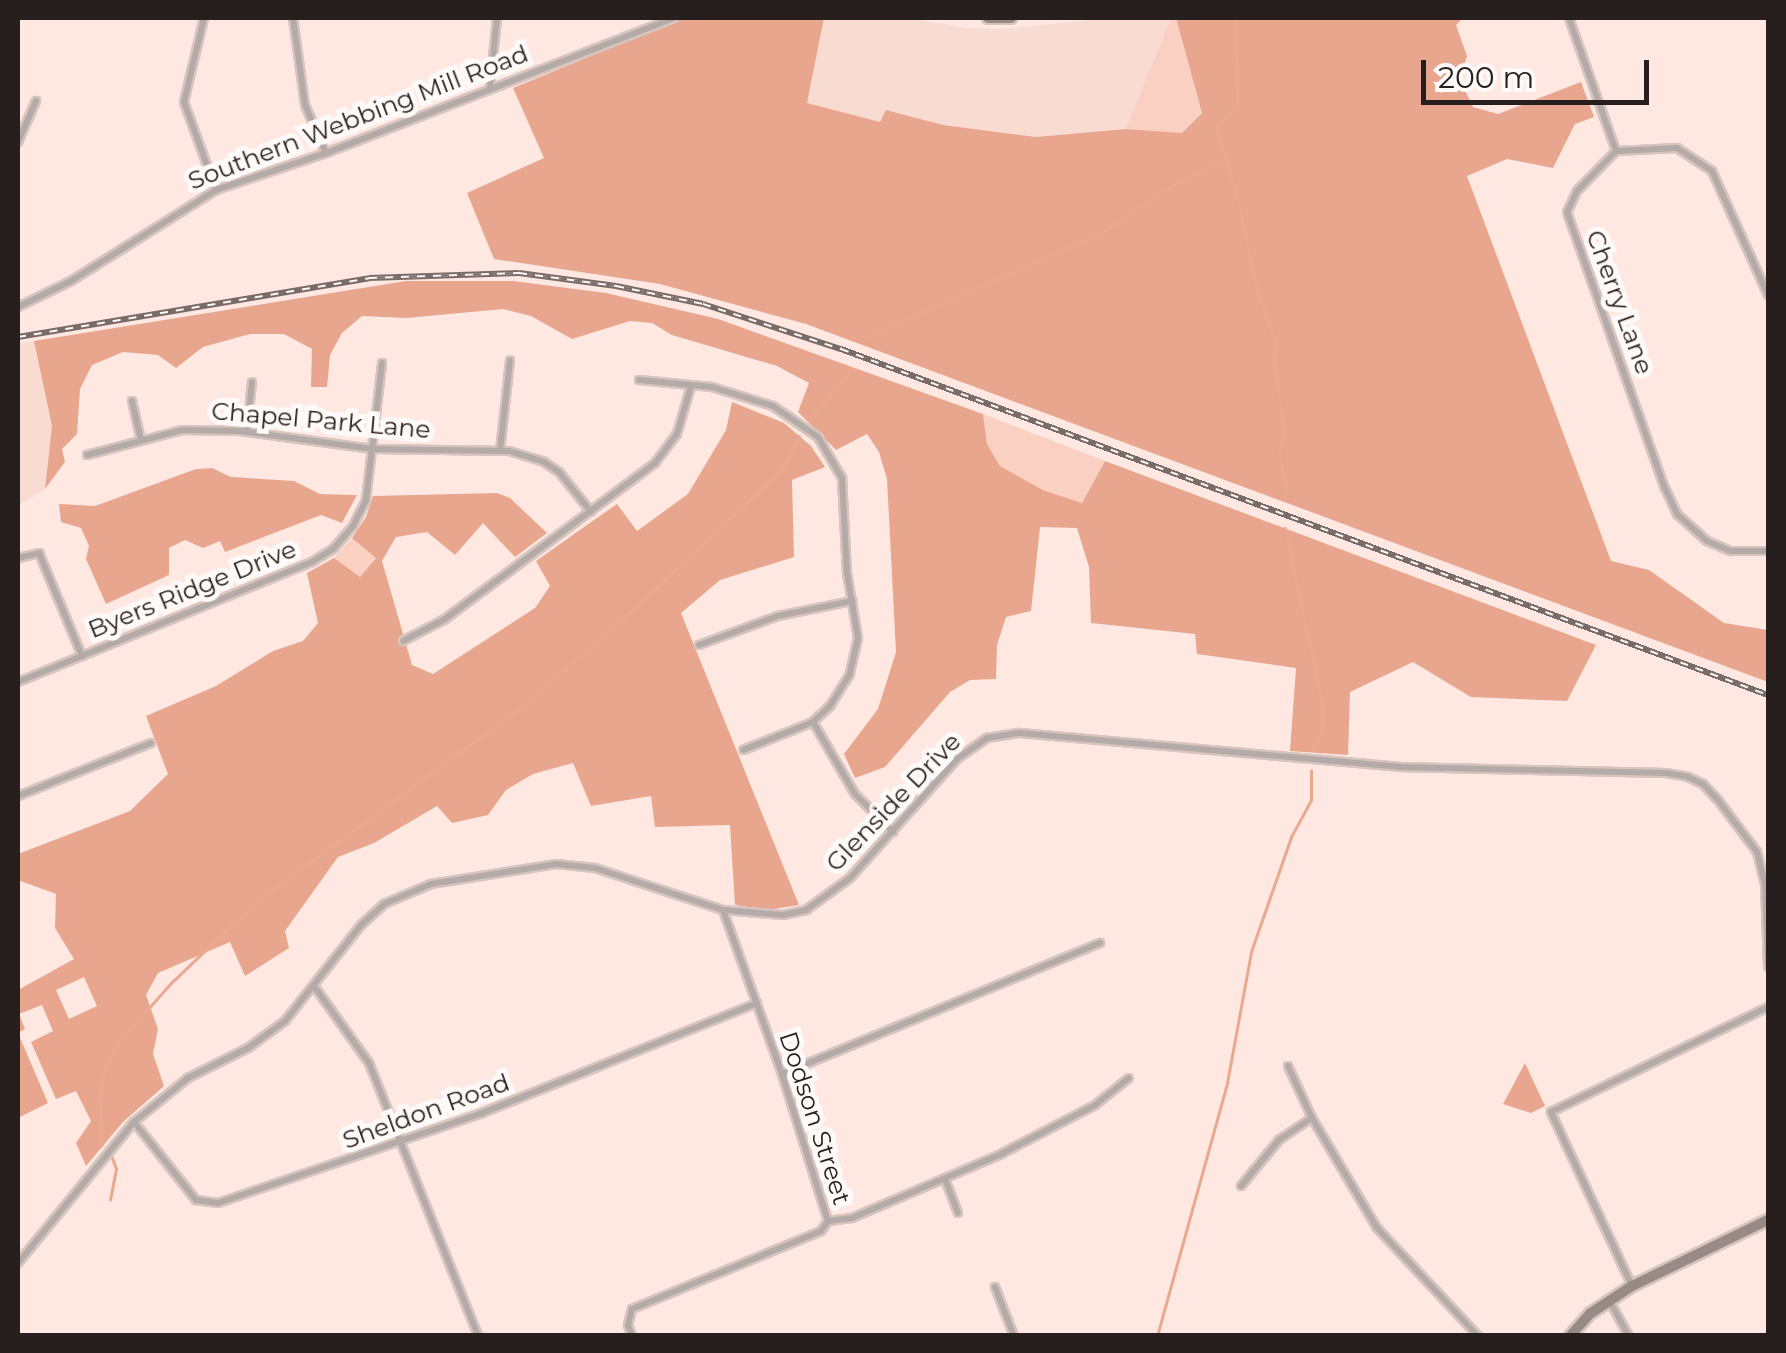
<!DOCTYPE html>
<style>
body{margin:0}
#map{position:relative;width:1786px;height:1353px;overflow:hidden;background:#fee8e1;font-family:Montserrat,sans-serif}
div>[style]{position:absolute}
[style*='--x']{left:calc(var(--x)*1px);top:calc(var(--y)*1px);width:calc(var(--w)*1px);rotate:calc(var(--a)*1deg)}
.built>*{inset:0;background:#f8dbd1}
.green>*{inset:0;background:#f9d0c2}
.forest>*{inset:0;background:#e8a68e}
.stream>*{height:2.5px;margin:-1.25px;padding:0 1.25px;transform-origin:1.25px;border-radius:1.25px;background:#eba891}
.roads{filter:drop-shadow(2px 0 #d7c4be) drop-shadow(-2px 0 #d7c4be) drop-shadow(0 2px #d7c4be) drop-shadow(0 -2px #d7c4be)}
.street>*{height:6px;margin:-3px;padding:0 3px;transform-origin:3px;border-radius:3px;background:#b4aba8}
.secondary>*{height:10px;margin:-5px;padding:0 5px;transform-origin:5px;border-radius:5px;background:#988b86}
.rail>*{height:6px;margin-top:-3px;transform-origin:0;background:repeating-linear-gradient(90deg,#fefaf8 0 8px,#796b67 0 16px);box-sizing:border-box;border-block:2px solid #796b67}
span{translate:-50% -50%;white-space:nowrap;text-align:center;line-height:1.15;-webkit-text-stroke:10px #fefaf8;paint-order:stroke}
.street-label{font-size:25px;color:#271f1d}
.frame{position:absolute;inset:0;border:20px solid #271f1d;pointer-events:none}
.scale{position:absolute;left:1421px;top:60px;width:228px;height:45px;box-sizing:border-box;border:5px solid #271f1d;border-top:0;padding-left:12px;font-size:30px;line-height:35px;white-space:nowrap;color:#271f1d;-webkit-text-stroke:8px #fefaf8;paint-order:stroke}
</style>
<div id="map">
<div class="built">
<div style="clip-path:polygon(824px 18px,908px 18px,967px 28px,1005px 29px,1110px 18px,1171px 18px,1126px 129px,1036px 137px,943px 125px,886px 110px,881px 122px,807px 103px)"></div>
<div style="clip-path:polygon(34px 341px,52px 426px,50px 459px,45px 489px,18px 506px,18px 344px)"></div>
</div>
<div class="green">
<div style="clip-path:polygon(1171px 18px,1176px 18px,1202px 113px,1182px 133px,1126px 129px)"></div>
<div style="clip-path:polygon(983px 414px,1105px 461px,1082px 503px,1043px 490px,1000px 466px,987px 444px)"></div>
<div style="clip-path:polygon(352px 538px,376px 557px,360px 578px,334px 558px)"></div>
</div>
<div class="forest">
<div style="clip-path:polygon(683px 18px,824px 18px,807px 103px,880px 122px,886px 110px,943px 125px,1036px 137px,1126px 129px,1182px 133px,1202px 113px,1176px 18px,1463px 18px,1456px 25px,1467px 56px,1460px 79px,1473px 107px,1498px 114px,1581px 82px,1594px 117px,1575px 124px,1553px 168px,1507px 159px,1467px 176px,1611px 561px,1649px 570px,1724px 623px,1768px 630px,1768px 682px,806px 324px,660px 284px,494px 259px,467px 193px,544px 158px,513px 88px)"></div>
<div style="clip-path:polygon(406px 281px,513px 281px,606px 293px,718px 319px,983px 414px,987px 444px,1000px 466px,1043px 490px,1082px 503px,1105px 461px,1596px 645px,1567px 701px,1471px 697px,1413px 662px,1350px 692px,1348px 755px,1290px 751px,1296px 668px,1197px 654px,1195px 634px,1091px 623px,1089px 567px,1077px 528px,1040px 527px,1031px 611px,1006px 617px,997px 645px,996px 679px,970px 680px,950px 692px,885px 767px,855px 778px,844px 754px,878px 709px,896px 652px,887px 479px,879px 452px,867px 434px,836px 450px,798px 412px,809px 383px,777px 366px,672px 335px,652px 323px,630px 321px,572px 339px,531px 316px,503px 309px,407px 318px,362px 316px,342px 333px,330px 355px,327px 387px,311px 387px,312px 349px,284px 334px,250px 334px,203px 347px,176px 368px,158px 355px,123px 352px,92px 365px,80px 389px,77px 434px,62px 449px,65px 462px,45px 489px,52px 426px,34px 341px)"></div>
<div style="clip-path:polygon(evenodd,732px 402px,784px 423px,811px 446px,825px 467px,792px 480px,794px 557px,720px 580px,681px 613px,799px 905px,768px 910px,735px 905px,730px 825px,655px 827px,651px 796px,591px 806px,573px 763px,533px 774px,506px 790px,488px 815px,452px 823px,437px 806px,374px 843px,338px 857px,285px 931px,289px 948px,245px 976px,230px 942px,158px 973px,146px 995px,158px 1029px,153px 1054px,164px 1086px,123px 1122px,86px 1166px,76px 1143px,91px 1121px,76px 1091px,56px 1099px,31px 1042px,53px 1031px,42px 1005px,19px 1014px,25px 1029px,18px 1033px,48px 1103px,18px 1118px,18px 990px,74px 959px,55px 928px,56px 894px,18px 880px,18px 854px,130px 811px,168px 774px,146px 716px,216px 686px,273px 651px,303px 641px,318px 623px,307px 573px,334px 558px,360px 577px,376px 558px,352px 538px,366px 517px,373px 496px,497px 493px,510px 498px,547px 533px,515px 557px,483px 523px,455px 555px,427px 532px,396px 537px,382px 561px,412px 665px,433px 674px,535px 608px,550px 586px,536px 561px,594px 520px,617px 504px,637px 531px,688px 494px,726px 430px,732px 402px,84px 977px,97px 1006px,69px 1019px,56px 990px,84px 977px)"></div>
<div style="clip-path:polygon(212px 468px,231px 477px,294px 481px,320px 494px,357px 495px,342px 523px,321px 515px,225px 552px,220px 541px,203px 548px,185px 540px,169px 548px,169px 575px,106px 604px,86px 559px,89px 546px,81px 528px,61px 522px,59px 504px,95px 506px,196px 469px)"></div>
<div style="clip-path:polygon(1525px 1063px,1545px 1106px,1531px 1113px,1503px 1104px)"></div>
</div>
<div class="stream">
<div style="--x:1236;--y:18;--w:89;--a:88.7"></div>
<div style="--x:1238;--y:107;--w:30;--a:134"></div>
<div style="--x:1217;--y:129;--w:72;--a:73.1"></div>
<div style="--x:1238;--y:198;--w:94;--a:78.3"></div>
<div style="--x:1257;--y:290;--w:59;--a:70"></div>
<div style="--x:1277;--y:345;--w:15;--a:101"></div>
<div style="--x:1274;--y:360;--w:74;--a:81.4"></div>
<div style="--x:1285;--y:433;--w:19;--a:108"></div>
<div style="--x:1279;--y:451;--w:40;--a:78"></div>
<div style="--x:867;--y:337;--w:256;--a:-24"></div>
<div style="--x:1101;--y:233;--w:75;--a:-34.1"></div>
<div style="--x:1163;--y:191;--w:68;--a:-27.3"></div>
<div style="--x:812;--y:417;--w:60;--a:-51"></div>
<div style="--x:1285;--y:528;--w:181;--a:77.9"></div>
<div style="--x:1323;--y:705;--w:26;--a:90"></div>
<div style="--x:1323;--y:731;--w:22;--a:117"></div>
<div style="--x:101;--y:1146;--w:52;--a:-91.1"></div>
<div style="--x:100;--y:1094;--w:29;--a:-78"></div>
<div style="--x:106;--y:1066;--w:25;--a:-63"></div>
<div style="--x:117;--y:1044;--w:80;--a:-48.5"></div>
<div style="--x:170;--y:984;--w:119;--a:-43.6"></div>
<div style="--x:256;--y:902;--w:328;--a:-36.3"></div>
<div style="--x:520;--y:708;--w:135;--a:-40.8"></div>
<div style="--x:622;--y:620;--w:204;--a:-43.2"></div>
<div style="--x:771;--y:480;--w:19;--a:-47"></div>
<div style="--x:784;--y:466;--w:33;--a:-63"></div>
<div style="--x:110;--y:1200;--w:32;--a:-79"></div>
<div style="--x:116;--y:1169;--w:12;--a:-110"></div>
<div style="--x:1157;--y:1336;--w:263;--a:-74.5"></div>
<div style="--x:1227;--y:1083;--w:133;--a:-79.6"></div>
<div style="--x:1251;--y:952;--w:122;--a:-70.8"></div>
<div style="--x:1291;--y:837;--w:42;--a:-61.6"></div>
<div style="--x:1311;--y:800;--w:29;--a:-90"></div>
</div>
<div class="roads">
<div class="street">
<div style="--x:204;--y:18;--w:86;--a:103.4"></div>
<div style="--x:184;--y:102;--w:94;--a:70"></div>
<div style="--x:293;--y:18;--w:88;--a:82.1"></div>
<div style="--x:305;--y:105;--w:52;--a:66.4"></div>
<div style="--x:1569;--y:18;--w:141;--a:70.5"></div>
<div style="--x:1616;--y:151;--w:56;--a:134.3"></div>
<div style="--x:1577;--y:191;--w:23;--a:115"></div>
<div style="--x:1567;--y:212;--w:293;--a:70.5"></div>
<div style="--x:1665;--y:488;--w:29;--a:65"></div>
<div style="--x:1677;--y:514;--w:40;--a:42"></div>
<div style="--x:1707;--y:541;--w:26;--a:23"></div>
<div style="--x:1731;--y:551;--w:37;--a:0"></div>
<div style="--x:490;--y:87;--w:69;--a:-84.2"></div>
<div style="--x:18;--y:142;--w:45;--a:-66.3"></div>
<div style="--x:1616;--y:151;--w:61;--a:-2.8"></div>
<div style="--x:1677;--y:148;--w:42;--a:33.3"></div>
<div style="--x:1712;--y:171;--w:136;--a:65.7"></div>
<div style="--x:18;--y:307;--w:59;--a:-26.1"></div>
<div style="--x:71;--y:281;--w:171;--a:-32.1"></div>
<div style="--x:216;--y:190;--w:116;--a:-18.6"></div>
<div style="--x:326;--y:153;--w:373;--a:-21.2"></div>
<div style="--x:639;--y:380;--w:73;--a:5.5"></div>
<div style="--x:712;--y:387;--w:64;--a:17.3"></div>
<div style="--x:773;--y:406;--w:55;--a:34.6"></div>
<div style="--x:818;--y:437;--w:48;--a:59.7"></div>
<div style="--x:842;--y:478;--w:95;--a:87"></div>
<div style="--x:847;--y:573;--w:66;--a:80.4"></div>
<div style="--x:858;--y:638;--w:37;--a:103"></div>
<div style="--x:850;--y:674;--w:38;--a:122"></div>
<div style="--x:830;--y:706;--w:23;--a:137"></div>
<div style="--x:813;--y:722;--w:75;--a:158.2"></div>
<div style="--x:132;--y:401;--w:39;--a:77"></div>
<div style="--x:247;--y:432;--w:50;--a:-84.3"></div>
<div style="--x:500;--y:451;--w:91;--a:-83.7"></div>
<div style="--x:87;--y:455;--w:98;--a:-14.7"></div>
<div style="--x:182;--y:430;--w:58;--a:1"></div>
<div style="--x:240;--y:431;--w:134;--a:7.7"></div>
<div style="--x:373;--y:449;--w:136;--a:0.8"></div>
<div style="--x:509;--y:451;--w:37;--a:17"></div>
<div style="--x:544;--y:462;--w:18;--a:34"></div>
<div style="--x:559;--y:472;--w:51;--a:51.3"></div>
<div style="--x:18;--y:558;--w:22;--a:-13"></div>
<div style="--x:39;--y:553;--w:112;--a:67.3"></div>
<div style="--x:403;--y:641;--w:47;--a:-27.6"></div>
<div style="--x:445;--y:619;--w:262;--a:-36.6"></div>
<div style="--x:655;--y:463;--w:36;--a:-53"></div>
<div style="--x:677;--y:434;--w:50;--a:-73.7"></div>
<div style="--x:699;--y:645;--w:84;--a:-20.2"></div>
<div style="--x:778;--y:616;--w:76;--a:-11.5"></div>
<div style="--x:18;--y:682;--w:318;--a:-22.2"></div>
<div style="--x:312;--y:562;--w:26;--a:-32"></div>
<div style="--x:334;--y:548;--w:29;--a:-49"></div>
<div style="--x:353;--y:526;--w:29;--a:-63"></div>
<div style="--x:366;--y:500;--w:138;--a:-83.3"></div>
<div style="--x:813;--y:722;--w:83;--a:59.7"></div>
<div style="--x:855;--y:794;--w:54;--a:45"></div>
<div style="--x:18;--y:796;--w:143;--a:-21.7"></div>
<div style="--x:314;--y:986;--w:95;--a:54.5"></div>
<div style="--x:369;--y:1063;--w:294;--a:68.2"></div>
<div style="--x:1288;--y:1066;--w:57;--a:65.2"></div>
<div style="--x:1312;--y:1118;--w:128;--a:59.4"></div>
<div style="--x:1377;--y:1228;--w:148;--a:46.9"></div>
<div style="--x:782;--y:1074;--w:344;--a:-22.4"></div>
<div style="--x:134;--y:1122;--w:100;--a:51.5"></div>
<div style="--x:196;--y:1200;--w:22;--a:8"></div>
<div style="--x:218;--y:1203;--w:279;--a:-18.8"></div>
<div style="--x:482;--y:1113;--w:296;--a:-21.8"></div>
<div style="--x:945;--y:1179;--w:36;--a:69"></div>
<div style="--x:1241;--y:1186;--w:60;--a:-50.4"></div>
<div style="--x:1279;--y:1140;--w:40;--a:-34"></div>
<div style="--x:828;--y:1221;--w:24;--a:-7"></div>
<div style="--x:852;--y:1218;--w:162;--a:-23.2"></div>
<div style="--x:1001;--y:1154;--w:106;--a:-27.5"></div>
<div style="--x:1095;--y:1105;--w:43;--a:-38.5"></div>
<div style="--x:18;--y:1263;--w:183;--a:-50.6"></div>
<div style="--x:134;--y:1122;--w:70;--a:-39.2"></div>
<div style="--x:188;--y:1078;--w:67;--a:-26.6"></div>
<div style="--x:248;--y:1048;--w:46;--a:-36.1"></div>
<div style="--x:285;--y:1021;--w:122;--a:-51.6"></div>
<div style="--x:361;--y:925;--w:31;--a:-42"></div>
<div style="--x:384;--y:904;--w:51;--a:-23.1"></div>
<div style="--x:431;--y:884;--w:127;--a:-9.1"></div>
<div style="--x:556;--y:864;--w:39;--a:6"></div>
<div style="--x:595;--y:868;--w:135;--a:18.2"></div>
<div style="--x:723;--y:910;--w:60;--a:4.8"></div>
<div style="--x:783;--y:915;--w:24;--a:-12"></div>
<div style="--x:806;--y:910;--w:54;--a:-36"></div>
<div style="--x:850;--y:878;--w:160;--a:-48"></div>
<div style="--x:957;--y:759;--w:37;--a:-35"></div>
<div style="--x:987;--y:738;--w:33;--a:-9"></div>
<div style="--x:1020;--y:733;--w:380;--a:5.1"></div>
<div style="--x:1398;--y:767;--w:268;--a:1.3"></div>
<div style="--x:1666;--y:773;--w:22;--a:10"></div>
<div style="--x:1688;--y:777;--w:17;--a:25"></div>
<div style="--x:1703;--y:784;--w:22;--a:47"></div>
<div style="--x:1718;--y:800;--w:65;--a:53.1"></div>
<div style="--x:1757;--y:852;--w:33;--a:76"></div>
<div style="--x:1765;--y:884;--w:83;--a:87.9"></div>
<div style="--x:1632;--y:1286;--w:192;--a:-115"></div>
<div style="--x:1551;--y:1112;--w:241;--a:-25.8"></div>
<div style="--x:995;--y:1287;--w:53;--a:68.8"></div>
<div style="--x:1610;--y:1302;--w:39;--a:61"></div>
<div style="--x:632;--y:1336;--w:12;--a:-110"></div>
<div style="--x:628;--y:1325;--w:16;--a:-76"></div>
<div style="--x:632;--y:1309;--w:204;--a:-22.4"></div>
<div style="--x:821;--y:1231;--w:12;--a:-55"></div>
<div style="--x:828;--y:1221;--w:154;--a:-107.4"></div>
<div style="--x:782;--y:1074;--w:174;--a:-109.8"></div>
</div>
<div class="secondary">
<div style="--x:988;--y:18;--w:23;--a:0"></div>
<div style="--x:1570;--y:1336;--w:31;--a:-48"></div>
<div style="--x:1591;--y:1313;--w:49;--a:-33.4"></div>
<div style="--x:1632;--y:1286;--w:151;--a:-25.9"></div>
</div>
</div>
<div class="rail">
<div style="--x:18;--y:337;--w:356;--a:-9.5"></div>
<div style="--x:369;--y:278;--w:150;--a:-1.9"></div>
<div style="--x:519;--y:273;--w:98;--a:7.6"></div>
<div style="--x:616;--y:286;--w:89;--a:11.7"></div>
<div style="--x:703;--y:304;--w:145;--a:18.1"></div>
<div style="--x:841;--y:349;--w:989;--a:20.47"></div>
</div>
<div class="street-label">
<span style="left:358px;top:117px;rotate:-21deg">Southern Webbing Mill Road</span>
<span style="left:1620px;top:302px;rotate:70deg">Cherry Lane</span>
<span style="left:321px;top:420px;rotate:5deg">Chapel Park Lane</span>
<span style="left:192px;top:589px;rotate:-22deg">Byers Ridge Drive</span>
<span style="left:893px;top:802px;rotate:-46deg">Glenside Drive</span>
<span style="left:426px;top:1111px;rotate:-20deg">Sheldon Road</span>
<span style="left:815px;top:1118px;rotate:72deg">Dodson Street</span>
</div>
<div class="frame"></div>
<div class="scale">200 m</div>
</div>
